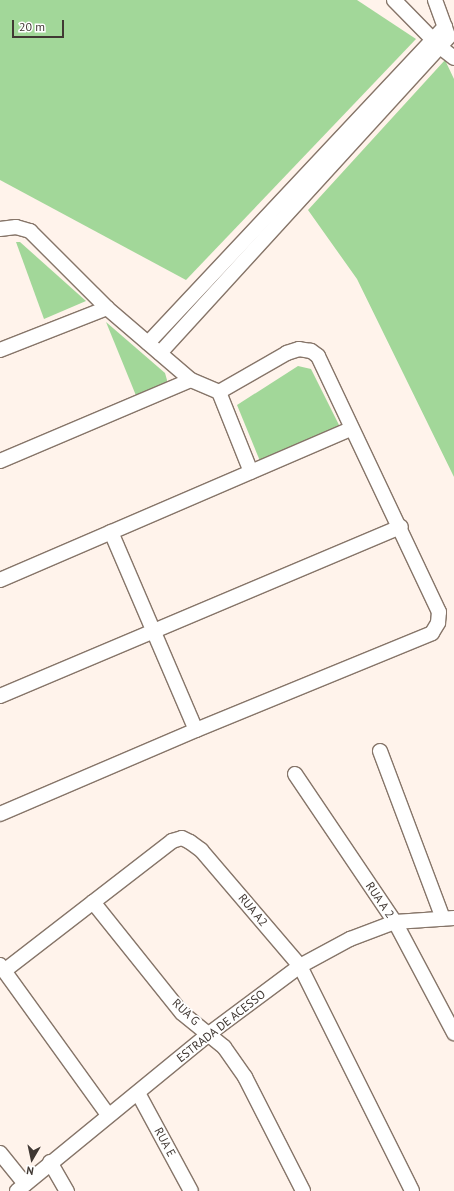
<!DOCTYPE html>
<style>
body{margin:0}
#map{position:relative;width:454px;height:1191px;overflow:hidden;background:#fff3eb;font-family:"PT Sans",sans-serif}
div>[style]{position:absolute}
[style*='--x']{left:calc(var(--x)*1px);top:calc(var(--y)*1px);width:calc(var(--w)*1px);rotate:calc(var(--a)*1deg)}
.green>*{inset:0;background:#a2d799}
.roads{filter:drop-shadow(1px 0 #867569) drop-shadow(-1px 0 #867569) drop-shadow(0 1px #867569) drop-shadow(0 -1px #867569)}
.minor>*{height:14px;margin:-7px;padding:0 7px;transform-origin:7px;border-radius:7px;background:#fff}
span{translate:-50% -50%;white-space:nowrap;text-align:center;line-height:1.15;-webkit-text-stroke:3.5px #fff;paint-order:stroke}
.street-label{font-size:12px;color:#403833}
.north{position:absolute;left:12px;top:1139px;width:40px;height:40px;-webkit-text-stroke:3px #fff;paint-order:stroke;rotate:189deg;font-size:11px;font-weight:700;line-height:16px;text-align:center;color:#403833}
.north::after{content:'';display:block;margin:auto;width:14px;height:18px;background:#403833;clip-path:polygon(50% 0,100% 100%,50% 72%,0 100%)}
.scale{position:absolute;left:12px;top:20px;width:52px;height:18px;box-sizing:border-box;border:2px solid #403833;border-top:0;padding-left:5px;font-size:12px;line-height:14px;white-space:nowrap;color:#403833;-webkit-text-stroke:3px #fff;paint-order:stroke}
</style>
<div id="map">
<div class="green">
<div style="clip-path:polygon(0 0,357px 0,416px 39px,186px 280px,0 180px)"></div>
<div style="clip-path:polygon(445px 60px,454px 79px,454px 477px,357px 279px,308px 210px)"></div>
<div style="clip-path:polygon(16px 242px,20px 242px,86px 301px,44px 319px)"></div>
<div style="clip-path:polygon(106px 322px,165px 373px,167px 380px,166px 387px,137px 398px)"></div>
<div style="clip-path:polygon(298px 366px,311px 369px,340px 427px,260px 461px,237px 405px)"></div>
</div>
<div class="roads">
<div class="minor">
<div style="--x:394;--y:0;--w:66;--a:45.6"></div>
<div style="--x:440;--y:47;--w:18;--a:38"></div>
<div style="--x:435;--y:0;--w:37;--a:70"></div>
<div style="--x:0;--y:229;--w:16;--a:-7"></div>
<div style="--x:16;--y:227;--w:15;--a:16"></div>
<div style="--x:30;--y:231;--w:109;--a:45"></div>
<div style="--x:107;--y:308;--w:111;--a:40.6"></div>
<div style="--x:191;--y:380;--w:30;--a:23"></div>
<div style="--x:219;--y:392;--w:86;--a:68.2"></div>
<div style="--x:148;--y:343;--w:434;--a:-46.8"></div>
<div style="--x:0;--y:350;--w:115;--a:-21.4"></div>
<div style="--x:160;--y:353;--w:428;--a:-47.6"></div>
<div style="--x:0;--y:461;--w:207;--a:-23"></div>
<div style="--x:111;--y:532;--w:215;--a:66.8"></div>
<div style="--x:0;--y:580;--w:382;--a:-23.3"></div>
<div style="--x:0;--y:696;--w:435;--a:-22.9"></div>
<div style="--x:380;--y:751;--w:179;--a:69.4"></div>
<div style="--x:295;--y:774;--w:179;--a:56"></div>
<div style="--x:395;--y:922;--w:126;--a:62"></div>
<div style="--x:0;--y:814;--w:213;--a:-23.2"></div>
<div style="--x:196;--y:730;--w:255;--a:-22.3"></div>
<div style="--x:432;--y:633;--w:12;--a:-59"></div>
<div style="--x:438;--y:623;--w:11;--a:-85"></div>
<div style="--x:439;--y:612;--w:283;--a:-115.3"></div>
<div style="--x:318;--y:356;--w:9;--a:-144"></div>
<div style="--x:311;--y:351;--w:12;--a:-171"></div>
<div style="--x:299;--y:349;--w:13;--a:162"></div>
<div style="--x:287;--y:353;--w:78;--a:150.2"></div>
<div style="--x:93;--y:902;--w:142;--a:51.3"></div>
<div style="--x:182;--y:1013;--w:54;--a:39"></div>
<div style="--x:224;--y:1047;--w:37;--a:55"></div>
<div style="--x:245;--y:1077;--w:128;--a:63"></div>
<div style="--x:0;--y:965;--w:185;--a:54.2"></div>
<div style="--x:4;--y:971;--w:212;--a:-37.7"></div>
<div style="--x:172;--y:841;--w:10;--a:-17"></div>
<div style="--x:182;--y:838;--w:9;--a:27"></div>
<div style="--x:190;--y:842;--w:14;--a:36"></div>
<div style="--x:201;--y:850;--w:153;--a:49.5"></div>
<div style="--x:300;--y:966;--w:251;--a:63.5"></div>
<div style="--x:138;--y:1093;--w:111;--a:61.6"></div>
<div style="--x:0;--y:1153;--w:40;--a:51"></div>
<div style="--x:50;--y:1162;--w:34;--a:60"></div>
<div style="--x:17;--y:1191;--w:249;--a:-39.3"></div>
<div style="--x:210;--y:1033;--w:112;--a:-36.7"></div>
<div style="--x:300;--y:966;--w:57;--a:-28.4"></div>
<div style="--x:350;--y:939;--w:48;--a:-20.7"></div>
<div style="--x:395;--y:922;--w:59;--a:-3.9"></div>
</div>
</div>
<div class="street-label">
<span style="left:380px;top:900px;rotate:56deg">RUA A 2</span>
<span style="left:253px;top:910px;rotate:50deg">RUA A2</span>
<span style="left:186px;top:1012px;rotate:43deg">RUA G</span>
<span style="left:221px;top:1026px;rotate:-38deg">ESTRADA DE ACESSO</span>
<span style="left:165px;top:1142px;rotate:62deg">RUA E</span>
</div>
<div class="north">N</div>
<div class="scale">20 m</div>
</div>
